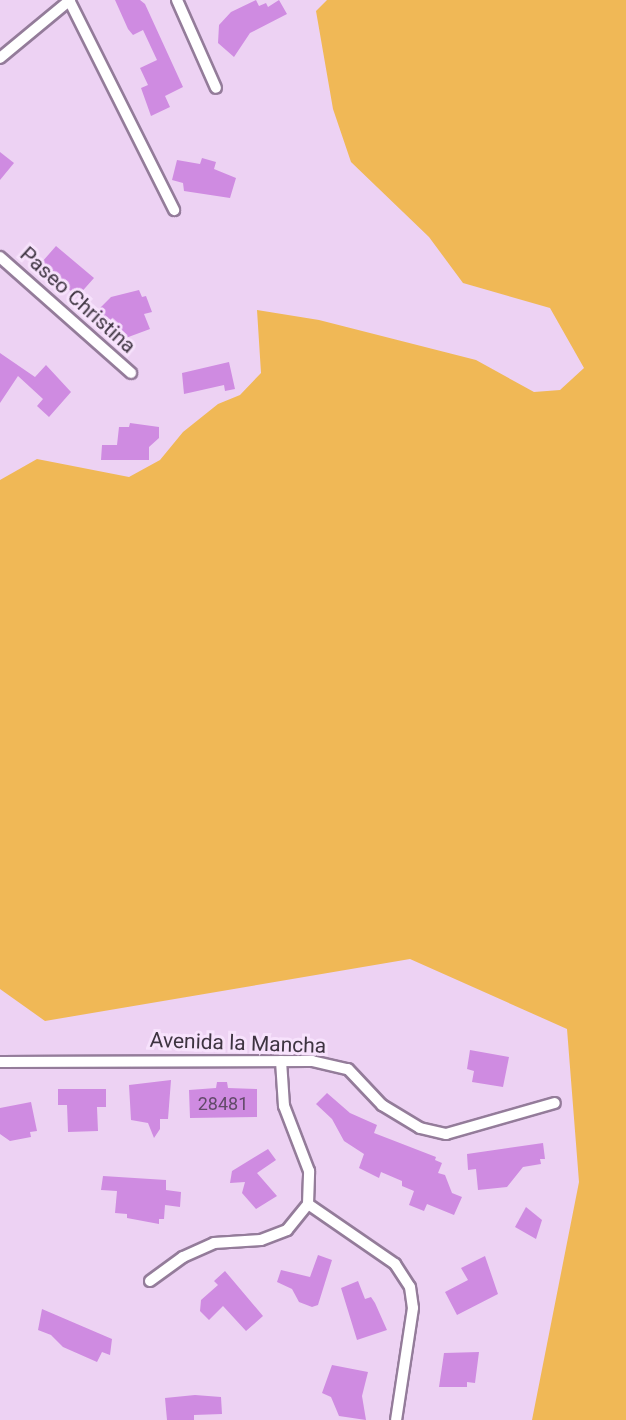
<!DOCTYPE html>
<style>
body{margin:0}
#map{position:relative;width:626px;height:1420px;overflow:hidden;background:#edd2f3;font-family:Roboto,sans-serif}
div>[style]{position:absolute}
[style*='--x']{left:calc(var(--x)*1px);top:calc(var(--y)*1px);width:calc(var(--w)*1px);rotate:calc(var(--a)*1deg)}
.green>*{inset:0;background:#f0b856}
.building>*{inset:0;background:#cf8be1}
.roads{filter:drop-shadow(2px 0 #947c9a) drop-shadow(-2px 0 #947c9a) drop-shadow(0 2px #947c9a) drop-shadow(0 -2px #947c9a)}
.minor>*{height:10px;margin:-5px;padding:0 5px;transform-origin:5px;border-radius:5px;background:#fff}
span{translate:-50% -50%;white-space:nowrap;text-align:center;line-height:1.15;-webkit-text-stroke:6px #f7e2fc;paint-order:stroke}
.number-label{font-size:18px;color:#624a69}
.number-label span{-webkit-text-stroke-width:0}
.street-label{font-size:21px;color:#3e3441}
</style>
<div id="map">
<div class="green">
<div style="clip-path:polygon(327px 0,626px 0,626px 1420px,532px 1420px,579px 1182px,567px 1029px,410px 959px,45px 1021px,0 989px,0 480px,37px 459px,129px 477px,160px 460px,183px 432px,218px 404px,240px 395px,261px 373px,257px 310px,319px 320px,476px 360px,534px 392px,560px 390px,584px 368px,550px 308px,463px 283px,429px 237px,351px 162px,333px 109px,316px 11px)"></div>
</div>
<div class="building">
<div style="clip-path:polygon(115px 0,140px 0,145px 4px,183px 87px,165px 96px,170px 107px,151px 116px,141px 88px,148px 85px,140px 68px,157px 60px,143px 30px,133px 35px,128px 29px)"></div>
<div style="clip-path:polygon(256px 0,259px 6px,266px 3px,268px 7px,279px 0,287px 14px,250px 33px,234px 57px,218px 43px,219px 25px,231px 12px)"></div>
<div style="clip-path:polygon(0 152px,14px 163px,0 180px)"></div>
<div style="clip-path:polygon(202px 158px,216px 162px,214px 169px,236px 178px,230px 198px,184px 191px,183px 183px,172px 180px,177px 160px,200px 164px)"></div>
<div style="clip-path:polygon(56px 246px,94px 278px,78px 296px,53px 278px,56px 274px,42px 262px)"></div>
<div style="clip-path:polygon(139px 290px,142px 297px,146px 296px,152px 312px,144px 314px,150px 329px,123px 339px,119px 330px,115px 332px,96px 312px,111px 297px)"></div>
<div style="clip-path:polygon(0 353px,35px 377px,46px 365px,71px 392px,49px 417px,37px 406px,43px 399px,18px 376px,0 403px)"></div>
<div style="clip-path:polygon(229px 362px,235px 389px,225px 391px,224px 385px,184px 394px,182px 373px)"></div>
<div style="clip-path:polygon(130px 423px,159px 427px,159px 438px,149px 447px,149px 460px,101px 460px,102px 445px,117px 445px,119px 427px,129px 427px)"></div>
<div style="clip-path:polygon(470px 1050px,509px 1057px,503px 1087px,472px 1082px,474px 1071px,467px 1069px)"></div>
<div style="clip-path:polygon(171px 1080px,168px 1119px,160px 1119px,160px 1129px,154px 1138px,148px 1123px,131px 1120px,129px 1085px)"></div>
<div style="clip-path:polygon(217px 1082px,227px 1082px,228px 1088px,257px 1089px,257px 1117px,190px 1118px,189px 1090px,216px 1088px)"></div>
<div style="clip-path:polygon(58px 1089px,106px 1089px,106px 1107px,97px 1107px,98px 1131px,68px 1132px,67px 1105px,58px 1105px)"></div>
<div style="clip-path:polygon(327px 1093px,350px 1113px,377px 1125px,374px 1133px,436px 1157px,435px 1160px,442px 1163px,438px 1173px,445px 1175px,452px 1193px,462px 1197px,454px 1215px,427px 1204px,424px 1211px,409px 1205px,414px 1191px,402px 1186px,402px 1181px,381px 1172px,379px 1178px,359px 1168px,364px 1154px,344px 1141px,332px 1119px,316px 1104px)"></div>
<div style="clip-path:polygon(31px 1102px,37px 1131px,30px 1132px,31px 1137px,10px 1141px,0 1134px,0 1108px)"></div>
<div style="clip-path:polygon(543px 1143px,545px 1159px,540px 1159px,541px 1164px,523px 1167px,507px 1187px,478px 1190px,476px 1169px,468px 1170px,467px 1154px)"></div>
<div style="clip-path:polygon(268px 1149px,276px 1160px,257px 1173px,277px 1196px,256px 1209px,242px 1193px,245px 1182px,230px 1183px,232px 1171px)"></div>
<div style="clip-path:polygon(103px 1176px,166px 1180px,166px 1190px,181px 1192px,180px 1207px,165px 1205px,164px 1219px,159px 1219px,159px 1224px,127px 1218px,127px 1214px,115px 1213px,117px 1191px,101px 1190px)"></div>
<div style="clip-path:polygon(526px 1207px,542px 1220px,536px 1239px,515px 1227px)"></div>
<div style="clip-path:polygon(318px 1255px,332px 1260px,318px 1305px,312px 1307px,299px 1302px,292px 1289px,277px 1282px,281px 1270px,310px 1277px)"></div>
<div style="clip-path:polygon(485px 1256px,498px 1294px,457px 1315px,445px 1292px,468px 1280px,461px 1268px)"></div>
<div style="clip-path:polygon(225px 1271px,263px 1316px,246px 1331px,223px 1306px,209px 1320px,200px 1311px,201px 1300px,218px 1285px,214px 1281px)"></div>
<div style="clip-path:polygon(358px 1281px,365px 1299px,371px 1297px,375px 1303px,387px 1330px,357px 1340px,341px 1288px)"></div>
<div style="clip-path:polygon(42px 1309px,112px 1339px,110px 1355px,102px 1352px,97px 1362px,63px 1347px,51px 1335px,38px 1330px)"></div>
<div style="clip-path:polygon(479px 1352px,475px 1383px,467px 1382px,467px 1387px,439px 1387px,444px 1353px)"></div>
<div style="clip-path:polygon(332px 1365px,368px 1372px,362px 1396px,366px 1420px,339px 1416px,331px 1397px,322px 1393px)"></div>
<div style="clip-path:polygon(195px 1395px,221px 1397px,222px 1414px,194px 1415px,194px 1420px,167px 1420px,165px 1398px)"></div>
</div>
<div class="roads">
<div class="minor">
<div style="--x:69;--y:0;--w:235;--a:63.4"></div>
<div style="--x:177;--y:0;--w:96;--a:66.1"></div>
<div style="--x:0;--y:58;--w:91;--a:-39.6"></div>
<div style="--x:0;--y:257;--w:175;--a:41.5"></div>
<div style="--x:0;--y:1062;--w:312;--a:-0.2"></div>
<div style="--x:312;--y:1061;--w:37;--a:13"></div>
<div style="--x:348;--y:1069;--w:50;--a:46.6"></div>
<div style="--x:382;--y:1105;--w:44;--a:31.2"></div>
<div style="--x:420;--y:1128;--w:27;--a:13"></div>
<div style="--x:446;--y:1134;--w:113;--a:-15.9"></div>
<div style="--x:308;--y:1204;--w:106;--a:34.6"></div>
<div style="--x:395;--y:1264;--w:27;--a:57"></div>
<div style="--x:410;--y:1287;--w:21;--a:82"></div>
<div style="--x:413;--y:1308;--w:113;--a:98.6"></div>
<div style="--x:150;--y:1281;--w:41;--a:-36"></div>
<div style="--x:183;--y:1257;--w:34;--a:-24"></div>
<div style="--x:214;--y:1243;--w:47;--a:-3.7"></div>
<div style="--x:261;--y:1240;--w:28;--a:-21"></div>
<div style="--x:287;--y:1230;--w:33;--a:-51"></div>
<div style="--x:308;--y:1204;--w:33;--a:-88"></div>
<div style="--x:309;--y:1171;--w:70;--a:-111"></div>
<div style="--x:284;--y:1106;--w:45;--a:-93.8"></div>
</div>
</div>
<div class="number-label">
<span style="left:223px;top:1104px">28481</span>
</div>
<div class="street-label">
<span style="left:78px;top:300px;rotate:42deg">Paseo Christina</span>
<span style="left:238px;top:1043px;rotate:2deg">Avenida la Mancha</span>
</div>
</div>
